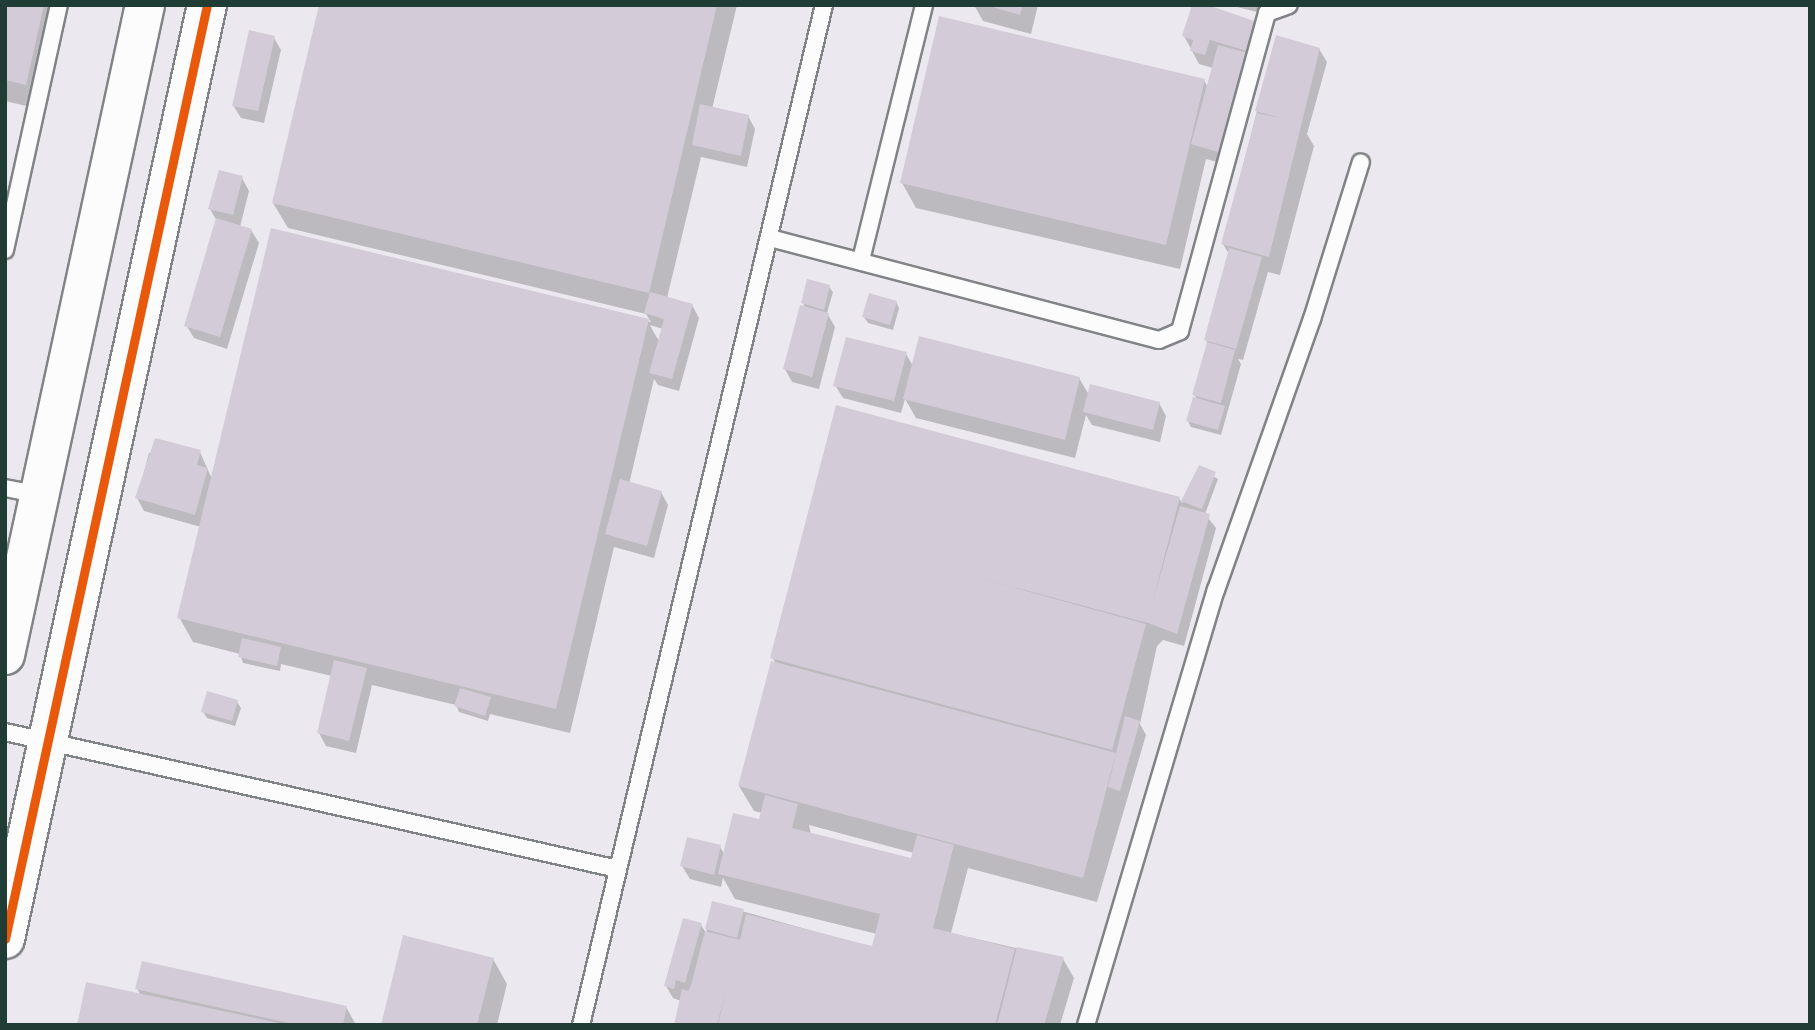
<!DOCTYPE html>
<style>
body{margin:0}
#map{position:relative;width:1815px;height:1030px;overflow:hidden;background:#ece8ef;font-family:"Gochi Hand",sans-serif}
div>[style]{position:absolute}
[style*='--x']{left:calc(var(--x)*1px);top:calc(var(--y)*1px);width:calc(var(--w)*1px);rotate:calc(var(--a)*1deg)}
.shadow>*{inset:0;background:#0003}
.building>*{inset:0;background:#d3ccd8}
.roads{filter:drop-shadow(2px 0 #818486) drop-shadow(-2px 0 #818486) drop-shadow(0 2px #818486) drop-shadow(0 -2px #818486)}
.lane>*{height:16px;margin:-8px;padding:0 8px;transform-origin:8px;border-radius:8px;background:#fcfcfd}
.secondary>*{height:38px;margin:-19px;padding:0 19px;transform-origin:19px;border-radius:19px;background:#fcfcfd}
.cycleway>*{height:9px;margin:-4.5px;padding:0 4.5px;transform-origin:4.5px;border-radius:4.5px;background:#e8590c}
span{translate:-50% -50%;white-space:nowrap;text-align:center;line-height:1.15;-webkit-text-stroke:5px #fff;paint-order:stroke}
.frame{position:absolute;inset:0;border:7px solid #1f3d34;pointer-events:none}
</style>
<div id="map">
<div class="shadow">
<div style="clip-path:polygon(5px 5px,63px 5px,39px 109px,5px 101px)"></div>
<div style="clip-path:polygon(evenodd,320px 5px,737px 5px,712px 109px,748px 116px,755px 129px,747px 167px,701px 157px,667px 298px,692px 305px,699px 318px,679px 391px,658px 385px,654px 379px,629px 484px,661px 492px,668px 505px,654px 558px,614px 547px,570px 733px,490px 714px,488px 721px,459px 712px,456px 705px,372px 685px,356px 753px,326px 746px,319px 733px,332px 676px,281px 664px,280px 671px,243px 663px,240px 654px,193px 642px,179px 617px,201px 527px,144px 511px,137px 498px,149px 453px,200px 452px,212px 479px,272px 230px,651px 322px,646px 314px,288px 228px,273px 203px,320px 5px,650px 325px,663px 329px,659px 341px,653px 331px,650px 325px)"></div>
<div style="clip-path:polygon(974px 5px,1038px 5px,1031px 34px,983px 21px)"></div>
<div style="clip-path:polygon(1194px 5px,1213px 5px,1217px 12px,1259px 25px,1232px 166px,1206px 159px,1180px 269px,916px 208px,902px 183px,1204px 80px,1208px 88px,1213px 68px,1199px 64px,1184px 36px)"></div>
<div style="clip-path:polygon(1229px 5px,1276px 5px,1273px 16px)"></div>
<div style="clip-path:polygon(274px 38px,281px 50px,264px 123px,241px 118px,233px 105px)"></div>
<div style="clip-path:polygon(1319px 49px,1327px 62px,1307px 134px,1314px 146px,1280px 275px,1268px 272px,1243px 360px,1238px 359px,1241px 364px,1221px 435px,1191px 427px,1188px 421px,1198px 400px,1194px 395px,1208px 344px,1206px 340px,1229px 254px,1223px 244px,1257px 111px)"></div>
<div style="clip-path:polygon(242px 178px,249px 191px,240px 227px,251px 230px,259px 243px,227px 349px,194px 338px,186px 325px,217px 221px,210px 209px)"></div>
<div style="clip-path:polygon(5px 188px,15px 205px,5px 249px)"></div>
<div style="clip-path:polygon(829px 287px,833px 292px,827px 313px,835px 327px,819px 389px,792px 382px,785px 369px,805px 308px,803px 303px)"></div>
<div style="clip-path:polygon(896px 302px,899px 308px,893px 330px,868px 323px,864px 317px)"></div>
<div style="clip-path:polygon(906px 354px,913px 366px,1079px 378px,1089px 395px,1159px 403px,1166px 416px,1160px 442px,1092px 425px,1086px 415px,1075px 458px,916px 418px,905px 399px,901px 413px,843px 398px,835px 385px)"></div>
<div style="clip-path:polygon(evenodd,837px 407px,1179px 498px,1182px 503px,1199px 468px,1218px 479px,1205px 514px,1216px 528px,1184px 646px,1163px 640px,1157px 646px,1140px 724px,1146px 735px,1097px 902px,968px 868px,951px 933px,1063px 959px,1074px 978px,1060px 1025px,675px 1025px,681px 1001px,673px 998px,666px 986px,701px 925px,706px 933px,713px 903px,877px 949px,877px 934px,735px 899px,723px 878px,721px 887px,690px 879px,682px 866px,720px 847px,725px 855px,760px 822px,762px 813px,754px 811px,739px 786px,776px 664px,772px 657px,837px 407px,809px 825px,914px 853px,912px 860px,811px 834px,809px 825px)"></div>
<div style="clip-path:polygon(237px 702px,241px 708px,235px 726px,207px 718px,203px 712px)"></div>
<div style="clip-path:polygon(493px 959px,507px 984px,497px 1025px,382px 1025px)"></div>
<div style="clip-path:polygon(137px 988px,346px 1007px,356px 1025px,78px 1025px,141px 996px)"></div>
</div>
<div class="building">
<div style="clip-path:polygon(5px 5px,44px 5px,26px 85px,5px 80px)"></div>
<div style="clip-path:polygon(319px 5px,717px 5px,649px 293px,272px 203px)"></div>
<div style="clip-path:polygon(986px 5px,1023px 5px,1020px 15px)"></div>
<div style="clip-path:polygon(1192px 5px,1208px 5px,1260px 23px,1251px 52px,1210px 40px,1205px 55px,1190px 51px,1193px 40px,1182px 36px)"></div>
<div style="clip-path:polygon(939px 16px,1205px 79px,1166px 245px,900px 183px)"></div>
<div style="clip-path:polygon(249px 30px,275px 36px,258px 111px,232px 106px)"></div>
<div style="clip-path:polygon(1276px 35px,1320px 48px,1269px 257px,1221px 244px,1257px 113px,1281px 118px,1255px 111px)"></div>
<div style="clip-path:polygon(1218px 45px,1252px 54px,1225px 154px,1191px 144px)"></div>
<div style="clip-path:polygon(700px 104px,749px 115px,741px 156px,692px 145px)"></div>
<div style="clip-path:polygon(219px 170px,243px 176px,233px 215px,208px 209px)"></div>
<div style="clip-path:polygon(216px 218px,252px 229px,220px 337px,184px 326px)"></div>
<div style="clip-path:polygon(271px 228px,649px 319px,556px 709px,177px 618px)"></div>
<div style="clip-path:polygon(1229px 248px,1262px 257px,1236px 349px,1204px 340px)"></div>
<div style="clip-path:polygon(807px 279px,830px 285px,824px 310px,801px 303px)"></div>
<div style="clip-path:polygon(650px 292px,693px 304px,672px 379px,649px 373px,664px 319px,644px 313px)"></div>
<div style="clip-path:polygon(869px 293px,897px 301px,890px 325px,862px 317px)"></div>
<div style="clip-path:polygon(800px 305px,829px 313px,812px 377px,783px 369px)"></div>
<div style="clip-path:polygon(919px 336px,1080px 377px,1065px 440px,903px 399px)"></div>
<div style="clip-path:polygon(846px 337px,907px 352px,894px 401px,833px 386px)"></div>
<div style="clip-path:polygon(1207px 342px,1235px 350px,1221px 403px,1192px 395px)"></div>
<div style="clip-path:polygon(1090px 384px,1160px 402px,1153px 430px,1083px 412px)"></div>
<div style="clip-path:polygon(1193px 397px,1225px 406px,1218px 430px,1186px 421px)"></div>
<div style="clip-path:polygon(836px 405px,1180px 497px,1152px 604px,1180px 506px,1210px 514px,1177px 634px,1148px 623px,964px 574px,1146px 624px,1112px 750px,770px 658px)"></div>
<div style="clip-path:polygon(155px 438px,201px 450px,197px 465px,208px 468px,195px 515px,135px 498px)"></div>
<div style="clip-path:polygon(1199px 465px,1216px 472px,1202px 509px,1181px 501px)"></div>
<div style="clip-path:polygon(620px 479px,662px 491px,647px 546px,605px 534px)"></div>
<div style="clip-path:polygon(242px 638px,281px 647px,277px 666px,238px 657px)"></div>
<div style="clip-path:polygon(334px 660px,367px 668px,349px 741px,317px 733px)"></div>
<div style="clip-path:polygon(771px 661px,1116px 753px,1083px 878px,738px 786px)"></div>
<div style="clip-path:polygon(460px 688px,491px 697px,485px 716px,454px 706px)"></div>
<div style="clip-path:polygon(207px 691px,238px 700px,232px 721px,201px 712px)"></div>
<div style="clip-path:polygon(1125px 716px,1140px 721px,1120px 791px,1108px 787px)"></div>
<div style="clip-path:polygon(765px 795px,798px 804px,792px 828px,911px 858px,917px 835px,954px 845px,933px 928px,1015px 949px,995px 1025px,718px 1025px,725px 994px,717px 1025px,674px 1025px,682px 989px,688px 991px,691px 985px,705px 931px,740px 940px,746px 914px,872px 946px,880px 914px,718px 874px,733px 813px,759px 819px)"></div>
<div style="clip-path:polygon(687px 837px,721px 845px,714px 875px,680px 866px)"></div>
<div style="clip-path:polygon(712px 901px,744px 909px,737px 938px,705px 929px)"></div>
<div style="clip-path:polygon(683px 918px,702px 923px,685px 983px,676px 980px,674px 989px,664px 986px)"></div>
<div style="clip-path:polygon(403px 935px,494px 958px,477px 1025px,381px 1025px)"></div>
<div style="clip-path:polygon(1017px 947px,1064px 957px,1044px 1025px,997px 1025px)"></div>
<div style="clip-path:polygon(142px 961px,347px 1006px,343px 1025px,298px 1025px,135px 989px)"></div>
<div style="clip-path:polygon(86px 982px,284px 1024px,283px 1025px,77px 1025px)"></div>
</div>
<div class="roads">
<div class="lane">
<div style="--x:770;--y:238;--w:402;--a:14.7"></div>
<div style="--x:1159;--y:340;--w:23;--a:-23"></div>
<div style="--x:1180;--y:331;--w:330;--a:-74.7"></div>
<div style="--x:1267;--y:13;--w:23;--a:-20"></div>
<div style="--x:5;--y:250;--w:251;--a:-77.6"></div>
<div style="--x:861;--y:260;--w:263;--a:-76.1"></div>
<div style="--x:5;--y:488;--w:36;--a:11"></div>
<div style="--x:5;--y:732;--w:628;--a:12.6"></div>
<div style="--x:581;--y:1025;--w:1049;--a:-76.6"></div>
<div style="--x:1086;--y:1025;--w:454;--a:-73.4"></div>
<div style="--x:1216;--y:590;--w:288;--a:-70.5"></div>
<div style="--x:1312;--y:319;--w:164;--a:-72.7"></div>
</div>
<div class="secondary">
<div style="--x:5;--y:655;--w:665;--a:-77.85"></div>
<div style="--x:5;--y:939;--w:956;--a:-77.8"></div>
</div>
</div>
<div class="cycleway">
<div style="--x:5;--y:939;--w:956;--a:-77.8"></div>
</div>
<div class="frame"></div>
</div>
